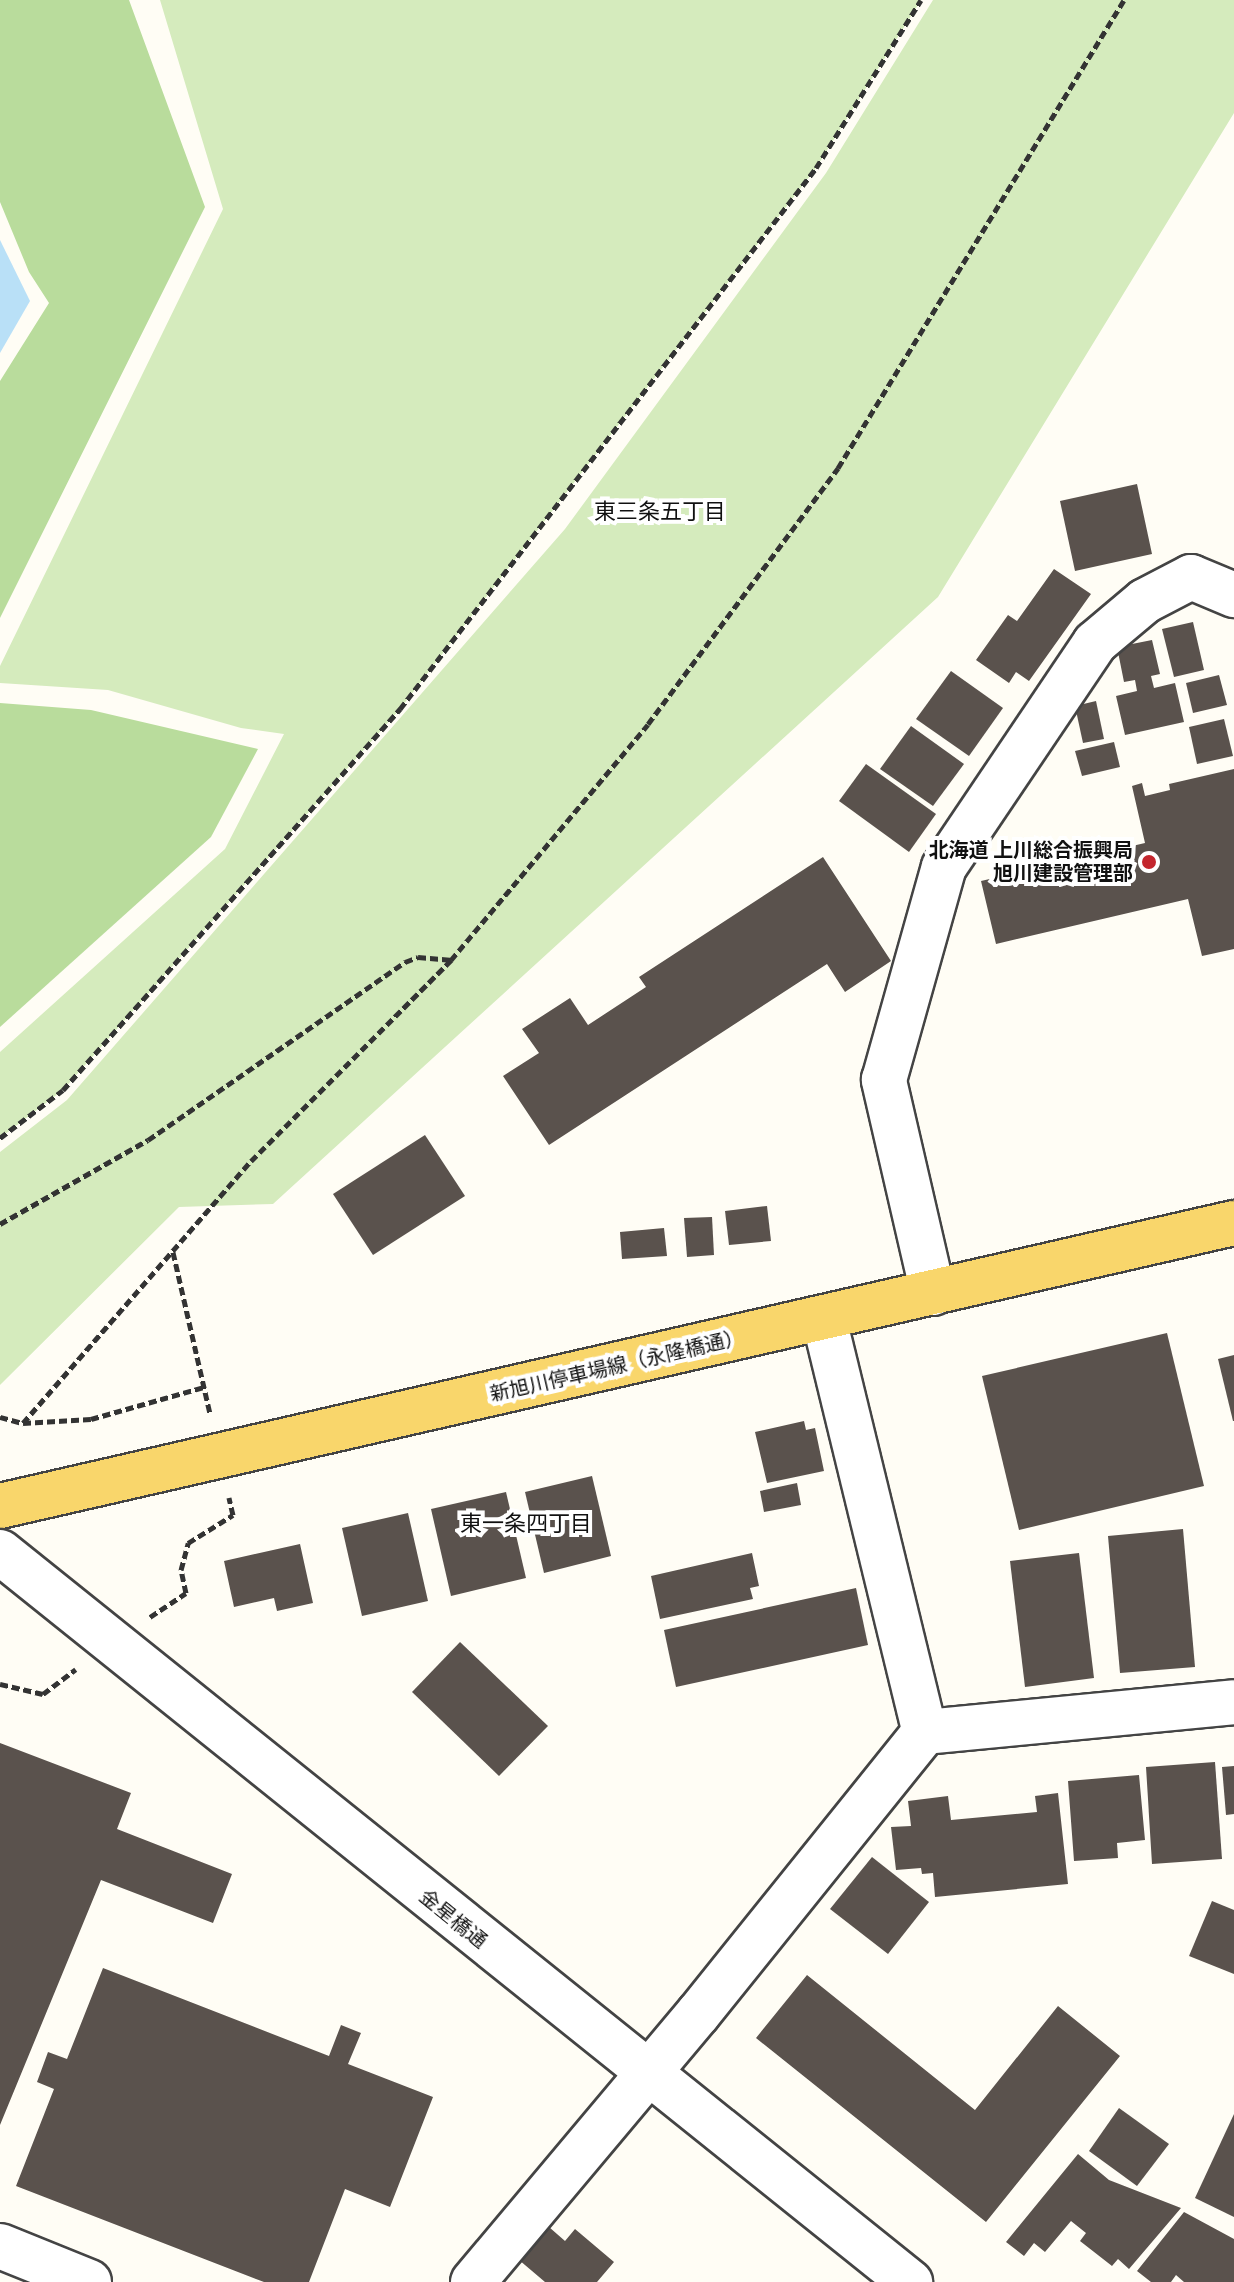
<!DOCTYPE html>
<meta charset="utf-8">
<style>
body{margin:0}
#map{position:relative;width:1234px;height:2282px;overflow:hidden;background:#fffdf5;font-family:"Source Serif 4","Noto Sans JP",serif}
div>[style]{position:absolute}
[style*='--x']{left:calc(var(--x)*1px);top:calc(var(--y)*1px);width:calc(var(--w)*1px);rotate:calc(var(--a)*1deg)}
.green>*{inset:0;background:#d5ebbd}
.forest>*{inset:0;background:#b9dc9c}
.water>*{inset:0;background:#b9e0f7}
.building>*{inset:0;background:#5a524d}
.path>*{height:5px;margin-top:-2.5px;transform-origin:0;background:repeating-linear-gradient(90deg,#333 0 8px,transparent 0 12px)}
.roads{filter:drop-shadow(2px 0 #444) drop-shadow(-2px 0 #444) drop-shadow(0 2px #444) drop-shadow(0 -2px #444)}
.minor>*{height:44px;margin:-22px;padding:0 22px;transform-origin:22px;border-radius:22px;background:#fff}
.major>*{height:44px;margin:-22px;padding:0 22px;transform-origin:22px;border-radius:22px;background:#f9d66b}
.dots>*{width:22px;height:22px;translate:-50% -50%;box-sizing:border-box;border:4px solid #fff;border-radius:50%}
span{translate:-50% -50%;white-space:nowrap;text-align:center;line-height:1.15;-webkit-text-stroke:8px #fff;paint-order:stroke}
.poi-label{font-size:20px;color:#111;font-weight:700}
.right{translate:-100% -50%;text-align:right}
.street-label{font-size:20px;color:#111}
.neighbourhood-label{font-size:22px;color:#111}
</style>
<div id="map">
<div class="green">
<div style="clip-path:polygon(160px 0,921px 0,816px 168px,400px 709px,63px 1090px,0 1138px,0 1052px,225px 849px,284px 734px,241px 728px,108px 690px,0 683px,0 666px,223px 209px)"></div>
<div style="clip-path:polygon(933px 0,1234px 0,1234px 113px,938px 597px,273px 1204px,179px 1207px,0 1385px,0 1152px,67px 1100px,565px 529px,826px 173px)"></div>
</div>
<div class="forest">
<div style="clip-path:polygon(0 0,129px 0,205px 207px,0 618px,0 381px,49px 303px,29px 272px,0 202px)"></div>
<div style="clip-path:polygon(0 703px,91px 710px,258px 749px,211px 837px,0 1027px)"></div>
</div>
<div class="water">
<div style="clip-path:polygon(0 240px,30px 301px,0 353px)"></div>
</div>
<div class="building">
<div style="clip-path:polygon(1137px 484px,1152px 554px,1075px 571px,1060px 501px)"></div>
<div style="clip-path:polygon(1054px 569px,1091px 594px,1029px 681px,1016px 672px,1009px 683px,976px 660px,1008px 615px,1017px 621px)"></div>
<div style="clip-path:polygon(1193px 622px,1204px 670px,1174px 677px,1162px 629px)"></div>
<div style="clip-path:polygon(1152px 640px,1160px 674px,1151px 676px,1154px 688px,1175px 683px,1184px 722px,1125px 735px,1116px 696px,1137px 691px,1135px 680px,1124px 682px,1117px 647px)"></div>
<div style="clip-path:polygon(951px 671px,1003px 708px,969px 756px,916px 719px)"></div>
<div style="clip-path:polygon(1219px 675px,1227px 705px,1193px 713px,1186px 683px)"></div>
<div style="clip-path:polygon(1096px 701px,1104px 739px,1083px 743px,1075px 706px)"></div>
<div style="clip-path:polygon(1224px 719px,1233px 756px,1197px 764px,1189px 727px)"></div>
<div style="clip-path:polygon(911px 726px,964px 764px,933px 806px,880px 769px)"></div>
<div style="clip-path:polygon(1114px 742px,1120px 767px,1082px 776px,1075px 751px)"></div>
<div style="clip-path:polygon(866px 764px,936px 814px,909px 852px,839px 801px)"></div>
<div style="clip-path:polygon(1234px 769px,1234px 949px,1202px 956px,1188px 899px,996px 944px,981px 881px,1145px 843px,1132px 786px,1142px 783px,1145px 796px,1170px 790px,1169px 784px)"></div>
<div style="clip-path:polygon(823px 857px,891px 961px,845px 992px,827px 964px,549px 1145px,503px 1076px,539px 1053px,522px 1029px,570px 998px,588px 1025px,646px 987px,639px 977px)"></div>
<div style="clip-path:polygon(425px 1135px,465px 1196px,373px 1255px,333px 1194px)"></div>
<div style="clip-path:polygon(767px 1206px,771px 1241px,729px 1245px,725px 1211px)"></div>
<div style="clip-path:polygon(712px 1217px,714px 1255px,687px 1257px,684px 1218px)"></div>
<div style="clip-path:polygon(664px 1228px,667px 1256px,622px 1259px,620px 1232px)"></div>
<div style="clip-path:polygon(1167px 1333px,1204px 1486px,1019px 1530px,982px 1376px)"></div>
<div style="clip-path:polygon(1234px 1355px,1234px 1421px,1233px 1421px,1218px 1359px)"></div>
<div style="clip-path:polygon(804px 1421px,806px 1430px,815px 1428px,824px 1471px,767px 1483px,755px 1432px)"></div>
<div style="clip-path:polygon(592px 1476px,611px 1556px,544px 1573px,525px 1492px)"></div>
<div style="clip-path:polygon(797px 1483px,801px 1505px,764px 1512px,760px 1491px)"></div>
<div style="clip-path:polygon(506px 1492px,526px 1578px,451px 1596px,431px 1509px)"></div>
<div style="clip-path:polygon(408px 1513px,428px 1601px,362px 1616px,342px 1528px)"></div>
<div style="clip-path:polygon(1183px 1529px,1195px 1667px,1120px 1673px,1108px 1536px)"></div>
<div style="clip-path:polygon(300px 1544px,313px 1603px,277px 1611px,274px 1598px,234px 1607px,224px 1561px)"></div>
<div style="clip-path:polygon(752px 1553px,759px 1586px,750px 1588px,753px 1599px,660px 1619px,651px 1576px)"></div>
<div style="clip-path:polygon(1079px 1553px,1094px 1678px,1025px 1687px,1010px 1561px)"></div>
<div style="clip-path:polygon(856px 1588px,868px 1645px,676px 1687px,664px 1630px)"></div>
<div style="clip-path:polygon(460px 1642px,548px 1726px,499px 1776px,412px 1692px)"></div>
<div style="clip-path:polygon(0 1743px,131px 1793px,117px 1829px,232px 1874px,213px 1923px,101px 1880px,0 2125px)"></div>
<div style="clip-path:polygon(1215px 1762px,1222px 1859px,1152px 1864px,1146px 1767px)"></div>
<div style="clip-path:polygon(1234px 1766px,1234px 1814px,1226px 1815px,1222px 1767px)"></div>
<div style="clip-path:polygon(1139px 1775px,1145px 1840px,1117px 1843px,1118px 1858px,1074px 1861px,1068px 1781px)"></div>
<div style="clip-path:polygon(1058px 1793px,1068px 1884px,935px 1897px,933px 1873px,922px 1874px,921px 1868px,896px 1870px,891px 1827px,911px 1826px,908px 1801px,948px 1796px,951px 1820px,1037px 1812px,1035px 1796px)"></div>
<div style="clip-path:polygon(872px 1857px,929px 1902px,888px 1954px,830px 1909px)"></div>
<div style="clip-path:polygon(1212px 1901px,1234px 1910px,1234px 1974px,1189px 1956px)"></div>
<div style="clip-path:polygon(103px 1968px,329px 2056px,341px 2025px,361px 2033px,348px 2064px,433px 2097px,390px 2207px,345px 2189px,309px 2282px,264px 2282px,16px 2186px,54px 2089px,37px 2082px,48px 2052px,67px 2059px)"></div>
<div style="clip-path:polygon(807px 1975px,975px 2110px,1058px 2006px,1120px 2056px,986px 2222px,756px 2038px)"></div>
<div style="clip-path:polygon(1119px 2108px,1169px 2144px,1137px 2186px,1089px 2151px)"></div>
<div style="clip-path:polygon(1234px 2114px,1234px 2217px,1195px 2198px)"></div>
<div style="clip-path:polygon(1078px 2154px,1109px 2180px,1181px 2208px,1129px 2269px,1118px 2259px,1112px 2266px,1080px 2241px,1086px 2233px,1071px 2221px,1045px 2252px,1034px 2243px,1024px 2256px,1006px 2242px)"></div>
<div style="clip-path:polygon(1184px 2212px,1234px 2239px,1234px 2282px,1184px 2282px,1176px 2275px,1171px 2282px,1151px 2282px,1137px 2271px)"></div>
<div style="clip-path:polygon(541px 2220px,565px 2241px,575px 2229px,614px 2262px,597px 2282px,545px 2282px,512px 2254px)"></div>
</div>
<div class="path">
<div style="--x:0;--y:1138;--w:79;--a:-37.3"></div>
<div style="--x:63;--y:1090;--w:509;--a:-48.51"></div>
<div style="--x:400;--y:709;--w:682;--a:-52.44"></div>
<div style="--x:816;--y:168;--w:198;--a:-58"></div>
<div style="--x:0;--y:1224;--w:170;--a:-29.6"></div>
<div style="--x:148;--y:1140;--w:313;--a:-34.7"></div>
<div style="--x:405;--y:962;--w:14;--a:-21"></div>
<div style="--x:418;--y:957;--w:32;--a:5"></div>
<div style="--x:173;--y:1252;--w:166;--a:77.1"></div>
<div style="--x:0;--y:1417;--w:24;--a:15"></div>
<div style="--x:23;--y:1423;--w:68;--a:-3.4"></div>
<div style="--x:91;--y:1419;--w:117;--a:-15.8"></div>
<div style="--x:23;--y:1423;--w:347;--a:-49"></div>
<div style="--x:251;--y:1161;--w:284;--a:-45.1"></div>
<div style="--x:451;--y:960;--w:307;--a:-50.1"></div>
<div style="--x:648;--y:724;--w:319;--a:-53.4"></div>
<div style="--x:838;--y:468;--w:548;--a:-58.57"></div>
<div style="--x:150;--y:1617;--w:43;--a:-33.7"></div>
<div style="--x:186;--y:1593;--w:24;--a:-102"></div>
<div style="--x:181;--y:1570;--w:28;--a:-75"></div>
<div style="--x:188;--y:1543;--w:53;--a:-31.9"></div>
<div style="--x:233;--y:1515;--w:18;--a:-103"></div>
<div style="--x:0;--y:1684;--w:44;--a:13.1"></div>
<div style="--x:43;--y:1694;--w:41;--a:-37.1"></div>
</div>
<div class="roads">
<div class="minor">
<div style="--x:933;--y:1293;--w:219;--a:-103"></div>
<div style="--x:884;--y:1080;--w:221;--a:-74.3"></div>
<div style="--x:944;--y:867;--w:270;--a:-56"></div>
<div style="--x:1095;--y:643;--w:65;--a:-40"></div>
<div style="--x:1145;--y:601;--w:52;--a:-27.6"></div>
<div style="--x:1191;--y:577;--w:47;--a:22.7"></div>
<div style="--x:824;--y:1319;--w:425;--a:76.3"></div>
<div style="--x:0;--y:1552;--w:1167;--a:38.74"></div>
<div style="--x:0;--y:2246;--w:96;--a:22"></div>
<div style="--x:473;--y:2282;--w:350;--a:-50"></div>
<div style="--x:698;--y:2014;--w:362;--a:-51.2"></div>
<div style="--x:925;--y:1732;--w:310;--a:-5.5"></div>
</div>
<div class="major">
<div style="--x:0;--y:1506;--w:1266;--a:-12.92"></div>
</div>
</div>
<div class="dots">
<div style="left:1149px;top:862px;background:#c4262e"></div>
</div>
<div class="poi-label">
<span class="right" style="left:1133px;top:862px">北海道 上川総合振興局<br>旭川建設管理部</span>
</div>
<div class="street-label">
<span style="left:617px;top:1366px;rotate:-13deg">新旭川停車場線（永隆橋通）</span>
<span style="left:453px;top:1919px;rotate:39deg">金星橋通</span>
</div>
<div class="neighbourhood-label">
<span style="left:660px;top:512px">東三条五丁目</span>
<span style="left:526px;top:1524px">東一条四丁目</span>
</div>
</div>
